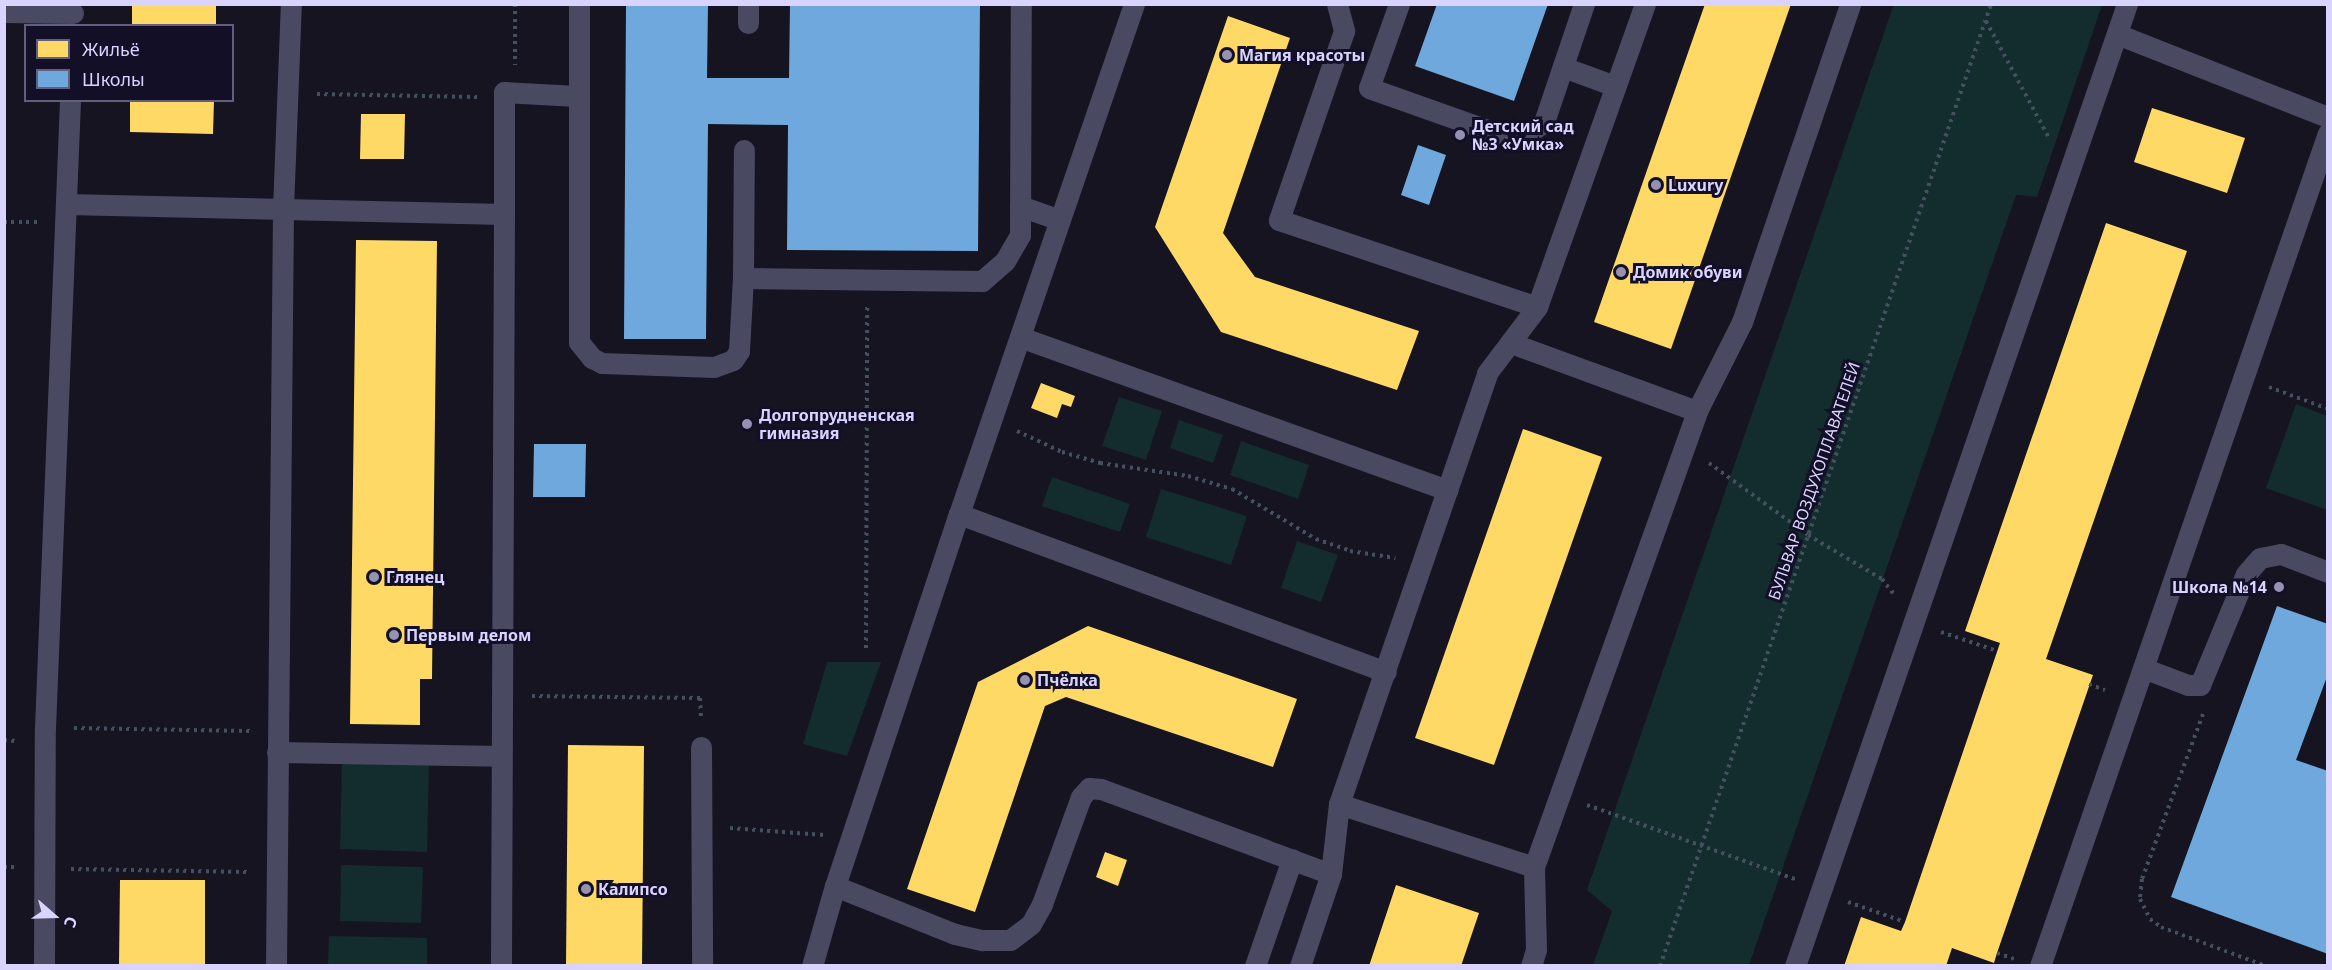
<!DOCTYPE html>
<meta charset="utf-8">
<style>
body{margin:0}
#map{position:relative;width:2332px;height:970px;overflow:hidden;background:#161421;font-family:"Noto Sans",sans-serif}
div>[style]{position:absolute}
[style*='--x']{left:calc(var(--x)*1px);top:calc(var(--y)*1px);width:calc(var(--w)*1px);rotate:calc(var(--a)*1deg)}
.green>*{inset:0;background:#132c2d}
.homes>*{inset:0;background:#ffd966}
.schools>*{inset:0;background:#6fa8dc}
.path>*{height:4px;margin-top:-2px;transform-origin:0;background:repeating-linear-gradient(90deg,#44505f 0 3px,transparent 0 7.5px)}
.service>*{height:21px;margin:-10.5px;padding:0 10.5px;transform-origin:10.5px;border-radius:10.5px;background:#4a4962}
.dots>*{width:16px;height:16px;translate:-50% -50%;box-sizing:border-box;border:3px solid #130f26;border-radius:50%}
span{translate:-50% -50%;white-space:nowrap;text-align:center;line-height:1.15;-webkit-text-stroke:6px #130f26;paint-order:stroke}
.poi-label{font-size:16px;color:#d9d4ff;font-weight:700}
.left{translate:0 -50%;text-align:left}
.right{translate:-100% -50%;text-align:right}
.street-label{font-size:16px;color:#d9d4ff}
.frame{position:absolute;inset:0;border:6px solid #d9d4ff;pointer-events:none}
.legend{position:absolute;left:24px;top:24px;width:210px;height:78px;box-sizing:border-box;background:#130f26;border:2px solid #625e7d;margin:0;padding:8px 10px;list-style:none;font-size:18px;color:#d9d4ff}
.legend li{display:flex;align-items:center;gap:12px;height:30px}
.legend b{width:30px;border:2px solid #625e7d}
.north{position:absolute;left:24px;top:886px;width:60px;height:60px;-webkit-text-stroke:4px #130f26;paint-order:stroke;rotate:110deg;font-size:16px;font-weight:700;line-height:24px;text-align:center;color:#d9d4ff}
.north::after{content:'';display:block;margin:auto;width:21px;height:27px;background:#d9d4ff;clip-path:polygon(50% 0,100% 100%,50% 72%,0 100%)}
</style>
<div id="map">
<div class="green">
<div style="clip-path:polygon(1894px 4px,2102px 5px,2037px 197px,2016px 195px,1749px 965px,1593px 965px,1612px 911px,1587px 890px)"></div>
<div style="clip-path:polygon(1119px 397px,1162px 411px,1146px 460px,1102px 446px)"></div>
<div style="clip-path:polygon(2296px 404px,2327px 416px,2327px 510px,2266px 488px)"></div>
<div style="clip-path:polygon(1179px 420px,1223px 435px,1213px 463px,1170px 448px)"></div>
<div style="clip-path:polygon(1241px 441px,1309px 465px,1298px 499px,1230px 475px)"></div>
<div style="clip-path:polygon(1052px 477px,1130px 504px,1120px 532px,1042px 506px)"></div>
<div style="clip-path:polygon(1161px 489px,1247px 516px,1231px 565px,1146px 537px)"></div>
<div style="clip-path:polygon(1297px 541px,1338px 555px,1321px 602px,1281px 588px)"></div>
<div style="clip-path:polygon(827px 662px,881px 662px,847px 756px,803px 744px)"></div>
<div style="clip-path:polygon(342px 762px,429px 764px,427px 852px,340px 849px)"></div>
<div style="clip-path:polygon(341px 865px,423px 867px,421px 923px,340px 921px)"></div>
<div style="clip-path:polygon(329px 936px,427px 938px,427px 965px,328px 965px)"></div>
</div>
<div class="homes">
<div style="clip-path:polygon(132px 4px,216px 4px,216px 26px,132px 26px)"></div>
<div style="clip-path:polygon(1705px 4px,1791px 4px,1671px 349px,1594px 322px)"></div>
<div style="clip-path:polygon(1228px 16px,1290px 38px,1223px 233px,1255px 277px,1419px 331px,1397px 390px,1221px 332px,1155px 227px)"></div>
<div style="clip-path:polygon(130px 100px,214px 100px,213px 134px,130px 132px)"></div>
<div style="clip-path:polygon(2152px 108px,2245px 138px,2227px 193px,2134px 162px)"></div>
<div style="clip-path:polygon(361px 114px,405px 114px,404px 159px,360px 159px)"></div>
<div style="clip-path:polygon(2106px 223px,2187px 251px,2046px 659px,2093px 675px,1997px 953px,1994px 963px,1952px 948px,1946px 966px,1844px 966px,1861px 917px,1901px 931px,1905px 922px,2000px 643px,1965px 631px)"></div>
<div style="clip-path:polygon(356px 240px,437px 241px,432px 679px,420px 679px,420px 725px,350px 724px)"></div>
<div style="clip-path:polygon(1041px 383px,1075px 396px,1071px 407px,1062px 404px,1057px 418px,1031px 408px)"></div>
<div style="clip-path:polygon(1523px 429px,1602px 457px,1494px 765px,1415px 738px)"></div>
<div style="clip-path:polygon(1088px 626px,1297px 699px,1273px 767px,1066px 697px,1045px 706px,975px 912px,907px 889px,978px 682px)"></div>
<div style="clip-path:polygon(568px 745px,644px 746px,642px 966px,566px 966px)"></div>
<div style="clip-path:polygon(1105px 852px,1127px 860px,1118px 886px,1096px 877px)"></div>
<div style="clip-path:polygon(120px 880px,205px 880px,205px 966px,119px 966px)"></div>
<div style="clip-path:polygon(1396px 885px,1479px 913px,1461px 966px,1369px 966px)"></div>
</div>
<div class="schools">
<div style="clip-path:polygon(626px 4px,708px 4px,707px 78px,789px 78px,790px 4px,980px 4px,978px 251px,787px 250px,788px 125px,708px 124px,706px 339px,624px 339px)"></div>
<div style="clip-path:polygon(1437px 4px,1548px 4px,1514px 101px,1415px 66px)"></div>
<div style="clip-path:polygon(1418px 145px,1446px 155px,1429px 205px,1401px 195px)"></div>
<div style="clip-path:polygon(534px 444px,586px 444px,585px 497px,533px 497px)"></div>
<div style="clip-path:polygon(2277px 606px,2328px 624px,2328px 674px,2296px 760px,2328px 771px,2328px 954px,2171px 897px)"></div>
</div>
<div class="path">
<div style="--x:515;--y:4;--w:61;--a:90"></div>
<div style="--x:1986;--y:21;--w:133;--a:61.7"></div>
<div style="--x:317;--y:94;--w:160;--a:1.1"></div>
<div style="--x:4;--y:222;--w:33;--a:0"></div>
<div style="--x:2269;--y:387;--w:63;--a:20.4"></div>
<div style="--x:1017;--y:431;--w:50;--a:25"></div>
<div style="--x:1062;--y:452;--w:40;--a:16"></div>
<div style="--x:1100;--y:463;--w:89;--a:8.4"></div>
<div style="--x:1188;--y:476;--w:46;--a:16.5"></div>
<div style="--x:1232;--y:489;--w:98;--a:30.8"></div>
<div style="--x:1316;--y:539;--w:36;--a:19"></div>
<div style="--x:1350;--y:551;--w:46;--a:8.8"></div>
<div style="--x:1709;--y:463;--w:122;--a:36"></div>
<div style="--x:1808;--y:535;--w:86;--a:30.7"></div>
<div style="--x:1882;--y:579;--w:18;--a:52"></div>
<div style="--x:1941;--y:632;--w:59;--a:18.7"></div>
<div style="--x:866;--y:648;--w:341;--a:-89.8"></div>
<div style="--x:2089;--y:684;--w:17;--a:21"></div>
<div style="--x:532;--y:696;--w:168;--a:0.7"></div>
<div style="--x:700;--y:698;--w:22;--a:87"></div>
<div style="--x:2203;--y:714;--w:176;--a:110.3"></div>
<div style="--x:2142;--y:879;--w:20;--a:96"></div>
<div style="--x:2140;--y:899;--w:22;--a:63"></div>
<div style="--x:2150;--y:919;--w:14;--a:36"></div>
<div style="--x:2161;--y:927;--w:112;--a:20.4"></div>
<div style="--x:74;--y:728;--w:176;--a:1"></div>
<div style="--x:4;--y:740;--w:12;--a:5"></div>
<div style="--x:1587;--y:805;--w:221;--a:19.6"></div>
<div style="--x:730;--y:828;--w:94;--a:4.3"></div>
<div style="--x:4;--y:867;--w:12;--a:0"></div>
<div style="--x:71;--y:869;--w:179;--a:1"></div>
<div style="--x:1848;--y:902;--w:60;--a:19.3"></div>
<div style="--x:1997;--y:953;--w:18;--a:19"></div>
<div style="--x:1660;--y:966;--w:1017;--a:-71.01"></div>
</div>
<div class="service">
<div style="--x:579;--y:4;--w:338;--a:90"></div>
<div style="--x:579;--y:342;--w:21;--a:51"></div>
<div style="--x:592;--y:358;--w:11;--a:27"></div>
<div style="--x:602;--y:363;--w:112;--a:2"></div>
<div style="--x:714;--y:367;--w:20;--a:-20"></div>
<div style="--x:733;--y:360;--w:11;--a:-56"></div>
<div style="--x:739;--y:351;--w:73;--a:-86.9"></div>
<div style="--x:743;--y:278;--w:239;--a:0.7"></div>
<div style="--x:982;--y:281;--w:30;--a:-41"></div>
<div style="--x:1005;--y:261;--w:30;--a:-60"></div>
<div style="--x:1020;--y:235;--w:231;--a:-89.8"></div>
<div style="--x:748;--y:4;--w:19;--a:90"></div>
<div style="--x:1337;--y:4;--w:28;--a:75"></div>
<div style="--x:1344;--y:31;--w:200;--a:109"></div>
<div style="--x:1279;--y:220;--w:272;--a:18.6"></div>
<div style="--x:1399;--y:4;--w:89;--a:109.7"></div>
<div style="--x:1369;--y:88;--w:150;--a:19.5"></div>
<div style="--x:1510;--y:138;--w:12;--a:0"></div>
<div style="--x:1522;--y:138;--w:27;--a:-36"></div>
<div style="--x:1544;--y:122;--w:125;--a:-71.3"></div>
<div style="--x:4;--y:12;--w:69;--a:0.8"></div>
<div style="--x:2117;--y:34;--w:227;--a:21.5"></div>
<div style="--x:1563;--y:67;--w:55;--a:20.1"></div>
<div style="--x:66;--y:204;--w:217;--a:1.3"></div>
<div style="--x:283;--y:209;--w:205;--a:-87.8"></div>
<div style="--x:1020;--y:206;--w:42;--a:19.3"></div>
<div style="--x:504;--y:214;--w:122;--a:-90"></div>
<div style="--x:504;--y:92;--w:73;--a:3.1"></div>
<div style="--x:743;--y:278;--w:128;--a:-89.6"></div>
<div style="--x:1020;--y:337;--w:454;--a:19.7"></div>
<div style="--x:1511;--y:343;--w:198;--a:20.1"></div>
<div style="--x:959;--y:514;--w:455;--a:20.3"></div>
<div style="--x:2143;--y:668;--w:48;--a:20.7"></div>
<div style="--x:2188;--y:685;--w:12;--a:0"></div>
<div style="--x:2200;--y:685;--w:120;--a:-67.5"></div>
<div style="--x:2246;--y:574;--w:21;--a:-49"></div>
<div style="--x:2260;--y:558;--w:21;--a:-11"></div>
<div style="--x:2281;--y:554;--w:50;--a:21"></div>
<div style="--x:701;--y:747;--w:219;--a:89.7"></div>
<div style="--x:277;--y:752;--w:222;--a:1"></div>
<div style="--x:1339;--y:804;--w:205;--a:17.9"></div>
<div style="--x:835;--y:886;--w:129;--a:21.8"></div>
<div style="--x:955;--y:934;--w:28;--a:13"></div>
<div style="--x:982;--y:940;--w:28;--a:0"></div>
<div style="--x:1010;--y:940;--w:26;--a:-37"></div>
<div style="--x:1031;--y:924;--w:23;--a:-61"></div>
<div style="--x:1042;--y:904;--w:114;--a:-70"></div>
<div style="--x:1081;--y:797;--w:12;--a:-48"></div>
<div style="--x:1089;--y:788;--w:12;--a:5"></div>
<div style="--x:1101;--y:789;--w:245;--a:20.3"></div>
<div style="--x:44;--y:966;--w:238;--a:-89.8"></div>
<div style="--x:45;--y:728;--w:628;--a:-87.72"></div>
<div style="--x:276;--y:966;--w:757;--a:-89.47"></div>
<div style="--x:283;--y:209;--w:221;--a:1.3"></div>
<div style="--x:504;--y:214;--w:752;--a:90.23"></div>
<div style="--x:812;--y:966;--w:83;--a:-74"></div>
<div style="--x:835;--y:886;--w:392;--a:-71.6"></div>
<div style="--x:959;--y:514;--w:539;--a:-71.06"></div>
<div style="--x:1255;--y:966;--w:113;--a:-70.9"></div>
<div style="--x:1300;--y:966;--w:97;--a:-71.4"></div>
<div style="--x:1331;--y:874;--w:70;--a:-83.5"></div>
<div style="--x:1339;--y:804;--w:456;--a:-71"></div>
<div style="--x:1487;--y:373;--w:83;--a:-52.9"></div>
<div style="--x:1537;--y:307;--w:322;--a:-70.4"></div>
<div style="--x:1531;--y:966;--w:17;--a:-73"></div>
<div style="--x:1536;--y:950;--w:83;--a:-91.4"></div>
<div style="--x:1534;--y:867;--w:484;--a:-70.3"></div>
<div style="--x:1697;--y:411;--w:100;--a:-63.2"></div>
<div style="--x:1742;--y:322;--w:336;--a:-71.2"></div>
<div style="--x:1795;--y:966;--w:1018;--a:-70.96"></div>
<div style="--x:2040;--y:966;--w:881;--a:-70.93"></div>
</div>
<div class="dots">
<div style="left:1227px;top:55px;background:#9591b1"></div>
<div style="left:1460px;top:135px;background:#9591b1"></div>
<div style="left:1656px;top:185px;background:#9591b1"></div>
<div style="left:1621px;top:272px;background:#9591b1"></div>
<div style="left:747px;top:424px;background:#9591b1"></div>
<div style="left:374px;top:577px;background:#9591b1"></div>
<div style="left:2279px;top:587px;background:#9591b1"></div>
<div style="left:394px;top:635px;background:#9591b1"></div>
<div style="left:1025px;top:680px;background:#9591b1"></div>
<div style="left:586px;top:889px;background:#9591b1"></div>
</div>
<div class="poi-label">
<span class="left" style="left:1239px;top:55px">Магия красоты</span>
<span class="left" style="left:1472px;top:135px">Детский сад<br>№3 «Умка»</span>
<span class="left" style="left:1668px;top:185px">Luxury</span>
<span class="left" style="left:1633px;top:272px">Домик обуви</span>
<span class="left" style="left:759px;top:424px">Долгопрудненская<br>гимназия</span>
<span class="left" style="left:386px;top:577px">Глянец</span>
<span class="right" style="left:2267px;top:587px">Школа №14</span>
<span class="left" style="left:406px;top:635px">Первым делом</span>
<span class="left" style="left:1037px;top:680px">Пчёлка</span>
<span class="left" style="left:598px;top:889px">Калипсо</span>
</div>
<div class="street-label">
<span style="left:1814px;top:481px;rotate:-71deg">БУЛЬВАР ВОЗДУХОПЛАВАТЕЛЕЙ</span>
</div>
<div class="frame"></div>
<ul class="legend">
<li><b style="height:16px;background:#ffd966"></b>Жильё</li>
<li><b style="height:16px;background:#6fa8dc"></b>Школы</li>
</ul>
<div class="north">С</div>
</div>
